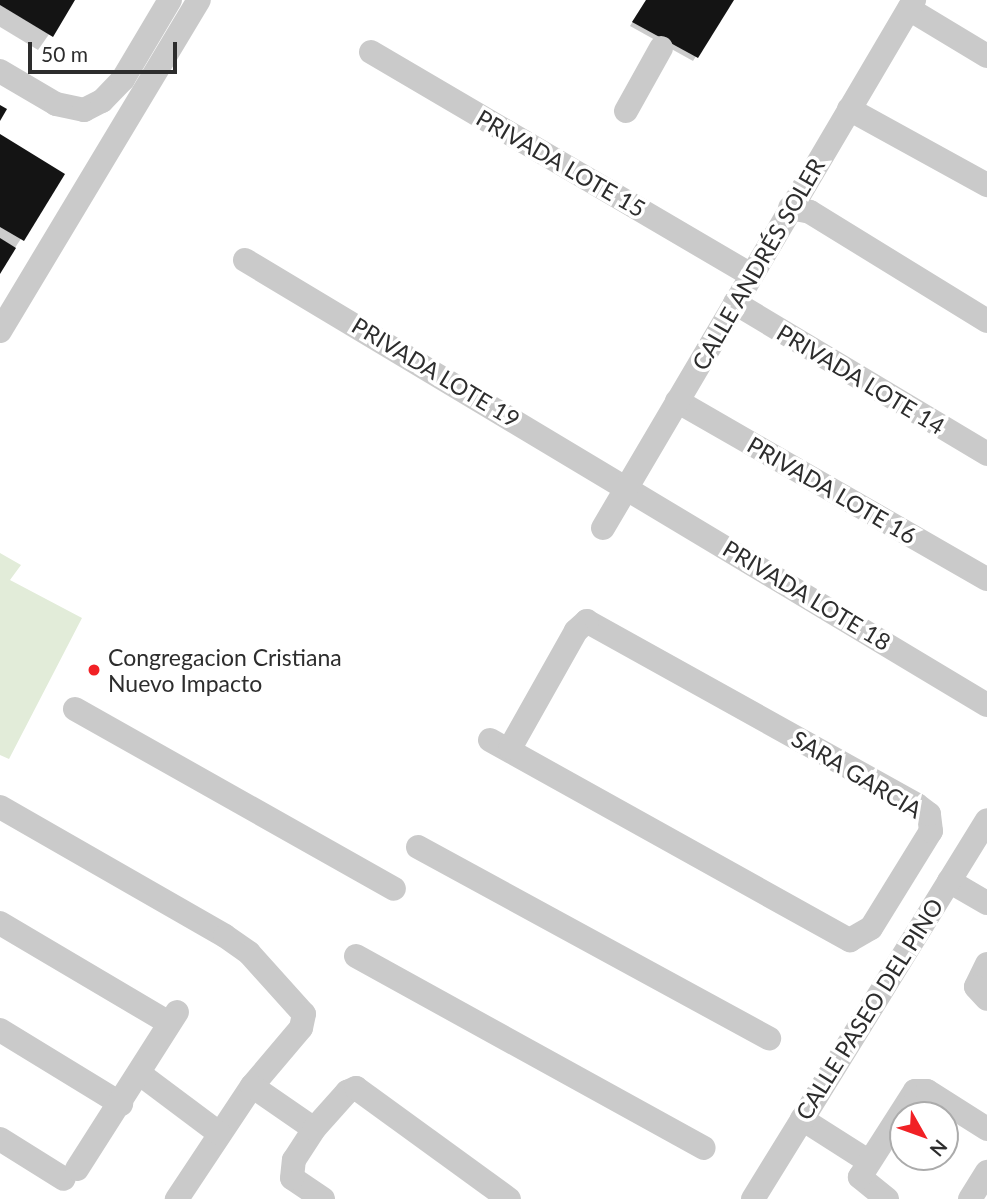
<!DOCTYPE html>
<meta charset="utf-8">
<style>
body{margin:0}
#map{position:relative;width:987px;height:1199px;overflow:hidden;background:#fff;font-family:Lato,sans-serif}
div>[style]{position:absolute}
.green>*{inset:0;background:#e2ecd9}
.shadow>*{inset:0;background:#0003}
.building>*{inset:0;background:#141414}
.minor>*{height:24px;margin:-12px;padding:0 12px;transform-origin:12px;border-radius:12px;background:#cacaca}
.dots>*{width:19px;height:19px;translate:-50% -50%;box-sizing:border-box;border:4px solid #fff;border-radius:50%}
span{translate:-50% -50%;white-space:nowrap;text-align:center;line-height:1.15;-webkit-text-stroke:7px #fff;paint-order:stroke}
.street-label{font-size:23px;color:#2d2d2d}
.poi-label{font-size:23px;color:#2d2d2d}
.left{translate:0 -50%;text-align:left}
.north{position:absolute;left:889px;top:1101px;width:70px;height:70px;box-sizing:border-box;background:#fff;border:2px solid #ababab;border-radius:50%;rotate:130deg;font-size:19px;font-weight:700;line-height:28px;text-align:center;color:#2d2d2d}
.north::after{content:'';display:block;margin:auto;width:24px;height:32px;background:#f12125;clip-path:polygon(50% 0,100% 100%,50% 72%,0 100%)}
.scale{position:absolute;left:28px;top:42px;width:149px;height:32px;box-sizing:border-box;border:4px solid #2d2d2d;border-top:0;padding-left:9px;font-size:21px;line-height:24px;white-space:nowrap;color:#2d2d2d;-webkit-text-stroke:5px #fff;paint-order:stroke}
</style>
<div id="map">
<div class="green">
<div style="clip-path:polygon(0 553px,21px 565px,10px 580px,82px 618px,9px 759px,0 755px)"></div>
</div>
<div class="shadow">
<div style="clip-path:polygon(0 0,73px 0,38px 50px,0 27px)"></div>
<div style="clip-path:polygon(646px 0,732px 0,693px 61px,630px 26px)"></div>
<div style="clip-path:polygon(0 136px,63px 174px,0 271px)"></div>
</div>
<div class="building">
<div style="clip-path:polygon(0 0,75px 0,53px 37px,0 5px)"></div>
<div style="clip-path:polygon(646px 0,734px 0,698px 58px,632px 22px)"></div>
<div style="clip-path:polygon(0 105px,7px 109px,0 121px)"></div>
<div style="clip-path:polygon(0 134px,65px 174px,24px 241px,0 227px)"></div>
<div style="clip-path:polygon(0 238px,16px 248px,0 274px)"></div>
</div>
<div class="minor">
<div style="left:909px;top:9px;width:91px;rotate:31.1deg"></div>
<div style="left:371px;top:52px;width:441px;rotate:30.4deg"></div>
<div style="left:0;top:71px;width:65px;rotate:30.5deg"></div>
<div style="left:56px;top:104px;width:29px;rotate:12deg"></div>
<div style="left:84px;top:110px;width:20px;rotate:-27deg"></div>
<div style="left:102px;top:101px;width:30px;rotate:-46deg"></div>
<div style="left:123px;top:79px;width:92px;rotate:-59.3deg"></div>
<div style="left:849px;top:109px;width:158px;rotate:28.8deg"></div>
<div style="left:626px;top:111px;width:72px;rotate:-60.9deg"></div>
<div style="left:790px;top:208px;width:20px;rotate:11deg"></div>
<div style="left:810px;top:212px;width:208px;rotate:31.6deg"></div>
<div style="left:245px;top:260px;width:865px;rotate:30.95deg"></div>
<div style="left:735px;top:303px;width:294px;rotate:30.9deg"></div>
<div style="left:0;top:331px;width:386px;rotate:-59deg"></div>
<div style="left:677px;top:401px;width:357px;rotate:29.9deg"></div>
<div style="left:603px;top:528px;width:613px;rotate:-59.5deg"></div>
<div style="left:75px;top:709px;width:366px;rotate:29.4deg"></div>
<div style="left:490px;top:740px;width:412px;rotate:29.1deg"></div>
<div style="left:850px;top:940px;width:24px;rotate:-30deg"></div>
<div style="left:871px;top:928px;width:114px;rotate:-58.3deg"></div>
<div style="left:931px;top:831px;width:17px;rotate:-97deg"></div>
<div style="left:929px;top:814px;width:15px;rotate:-143deg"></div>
<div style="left:917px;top:805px;width:378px;rotate:-150.9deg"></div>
<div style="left:587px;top:621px;width:15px;rotate:138deg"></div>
<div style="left:576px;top:631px;width:134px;rotate:119.4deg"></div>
<div style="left:0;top:807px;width:259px;rotate:29.8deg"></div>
<div style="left:225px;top:936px;width:29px;rotate:35deg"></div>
<div style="left:249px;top:953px;width:82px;rotate:48deg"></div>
<div style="left:304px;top:1014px;width:14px;rotate:102deg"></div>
<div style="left:301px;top:1028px;width:76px;rotate:130.2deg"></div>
<div style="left:252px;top:1086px;width:136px;rotate:123.6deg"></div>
<div style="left:418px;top:847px;width:400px;rotate:28.6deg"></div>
<div style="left:949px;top:881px;width:44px;rotate:30.1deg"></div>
<div style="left:0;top:923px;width:196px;rotate:30.6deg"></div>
<div style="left:356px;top:956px;width:397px;rotate:28.9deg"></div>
<div style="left:987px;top:964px;width:25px;rotate:116deg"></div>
<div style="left:976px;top:987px;width:16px;rotate:47deg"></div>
<div style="left:0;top:1030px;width:142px;rotate:31.4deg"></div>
<div style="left:140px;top:1074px;width:99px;rotate:36.8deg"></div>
<div style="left:252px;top:1086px;width:75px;rotate:34.7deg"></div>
<div style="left:802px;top:1119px;width:78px;rotate:32.5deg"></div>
<div style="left:0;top:1139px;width:75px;rotate:32deg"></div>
<div style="left:77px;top:1169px;width:186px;rotate:-57.5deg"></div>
<div style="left:323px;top:1199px;width:37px;rotate:-146deg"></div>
<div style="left:292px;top:1178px;width:18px;rotate:-84deg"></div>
<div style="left:294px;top:1160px;width:37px;rotate:-57deg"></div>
<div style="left:314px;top:1129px;width:50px;rotate:-48.3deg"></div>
<div style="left:347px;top:1092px;width:10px;rotate:-24deg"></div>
<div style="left:356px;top:1088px;width:189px;rotate:36deg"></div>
<div style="left:753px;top:1199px;width:445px;rotate:-58.3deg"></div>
<div style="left:887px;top:1199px;width:35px;rotate:-141deg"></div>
<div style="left:860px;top:1177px;width:102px;rotate:-57.4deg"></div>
<div style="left:915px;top:1091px;width:12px"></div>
<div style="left:927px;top:1091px;width:71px;rotate:32.3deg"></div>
<div style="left:970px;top:1199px;width:32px;rotate:-58deg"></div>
</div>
<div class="dots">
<div style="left:94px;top:670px;background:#f12125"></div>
</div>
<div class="street-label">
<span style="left:561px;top:163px;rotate:30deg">PRIVADA LOTE 15</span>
<span style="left:758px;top:264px;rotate:-60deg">CALLE ANDRÉS SOLER</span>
<span style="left:436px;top:372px;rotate:31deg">PRIVADA LOTE 19</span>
<span style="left:861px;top:379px;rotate:31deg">PRIVADA LOTE 14</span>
<span style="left:832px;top:490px;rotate:30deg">PRIVADA LOTE 16</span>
<span style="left:807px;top:595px;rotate:31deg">PRIVADA LOTE 18</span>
<span style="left:857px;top:774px;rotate:31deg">SARA GARCIA</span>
<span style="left:869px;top:1009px;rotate:-58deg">CALLE PASEO DEL PINO</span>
</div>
<div class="poi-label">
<span class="left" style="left:108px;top:670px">Congregacion Cristiana<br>Nuevo Impacto</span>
</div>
<div class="north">N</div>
<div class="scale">50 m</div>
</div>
